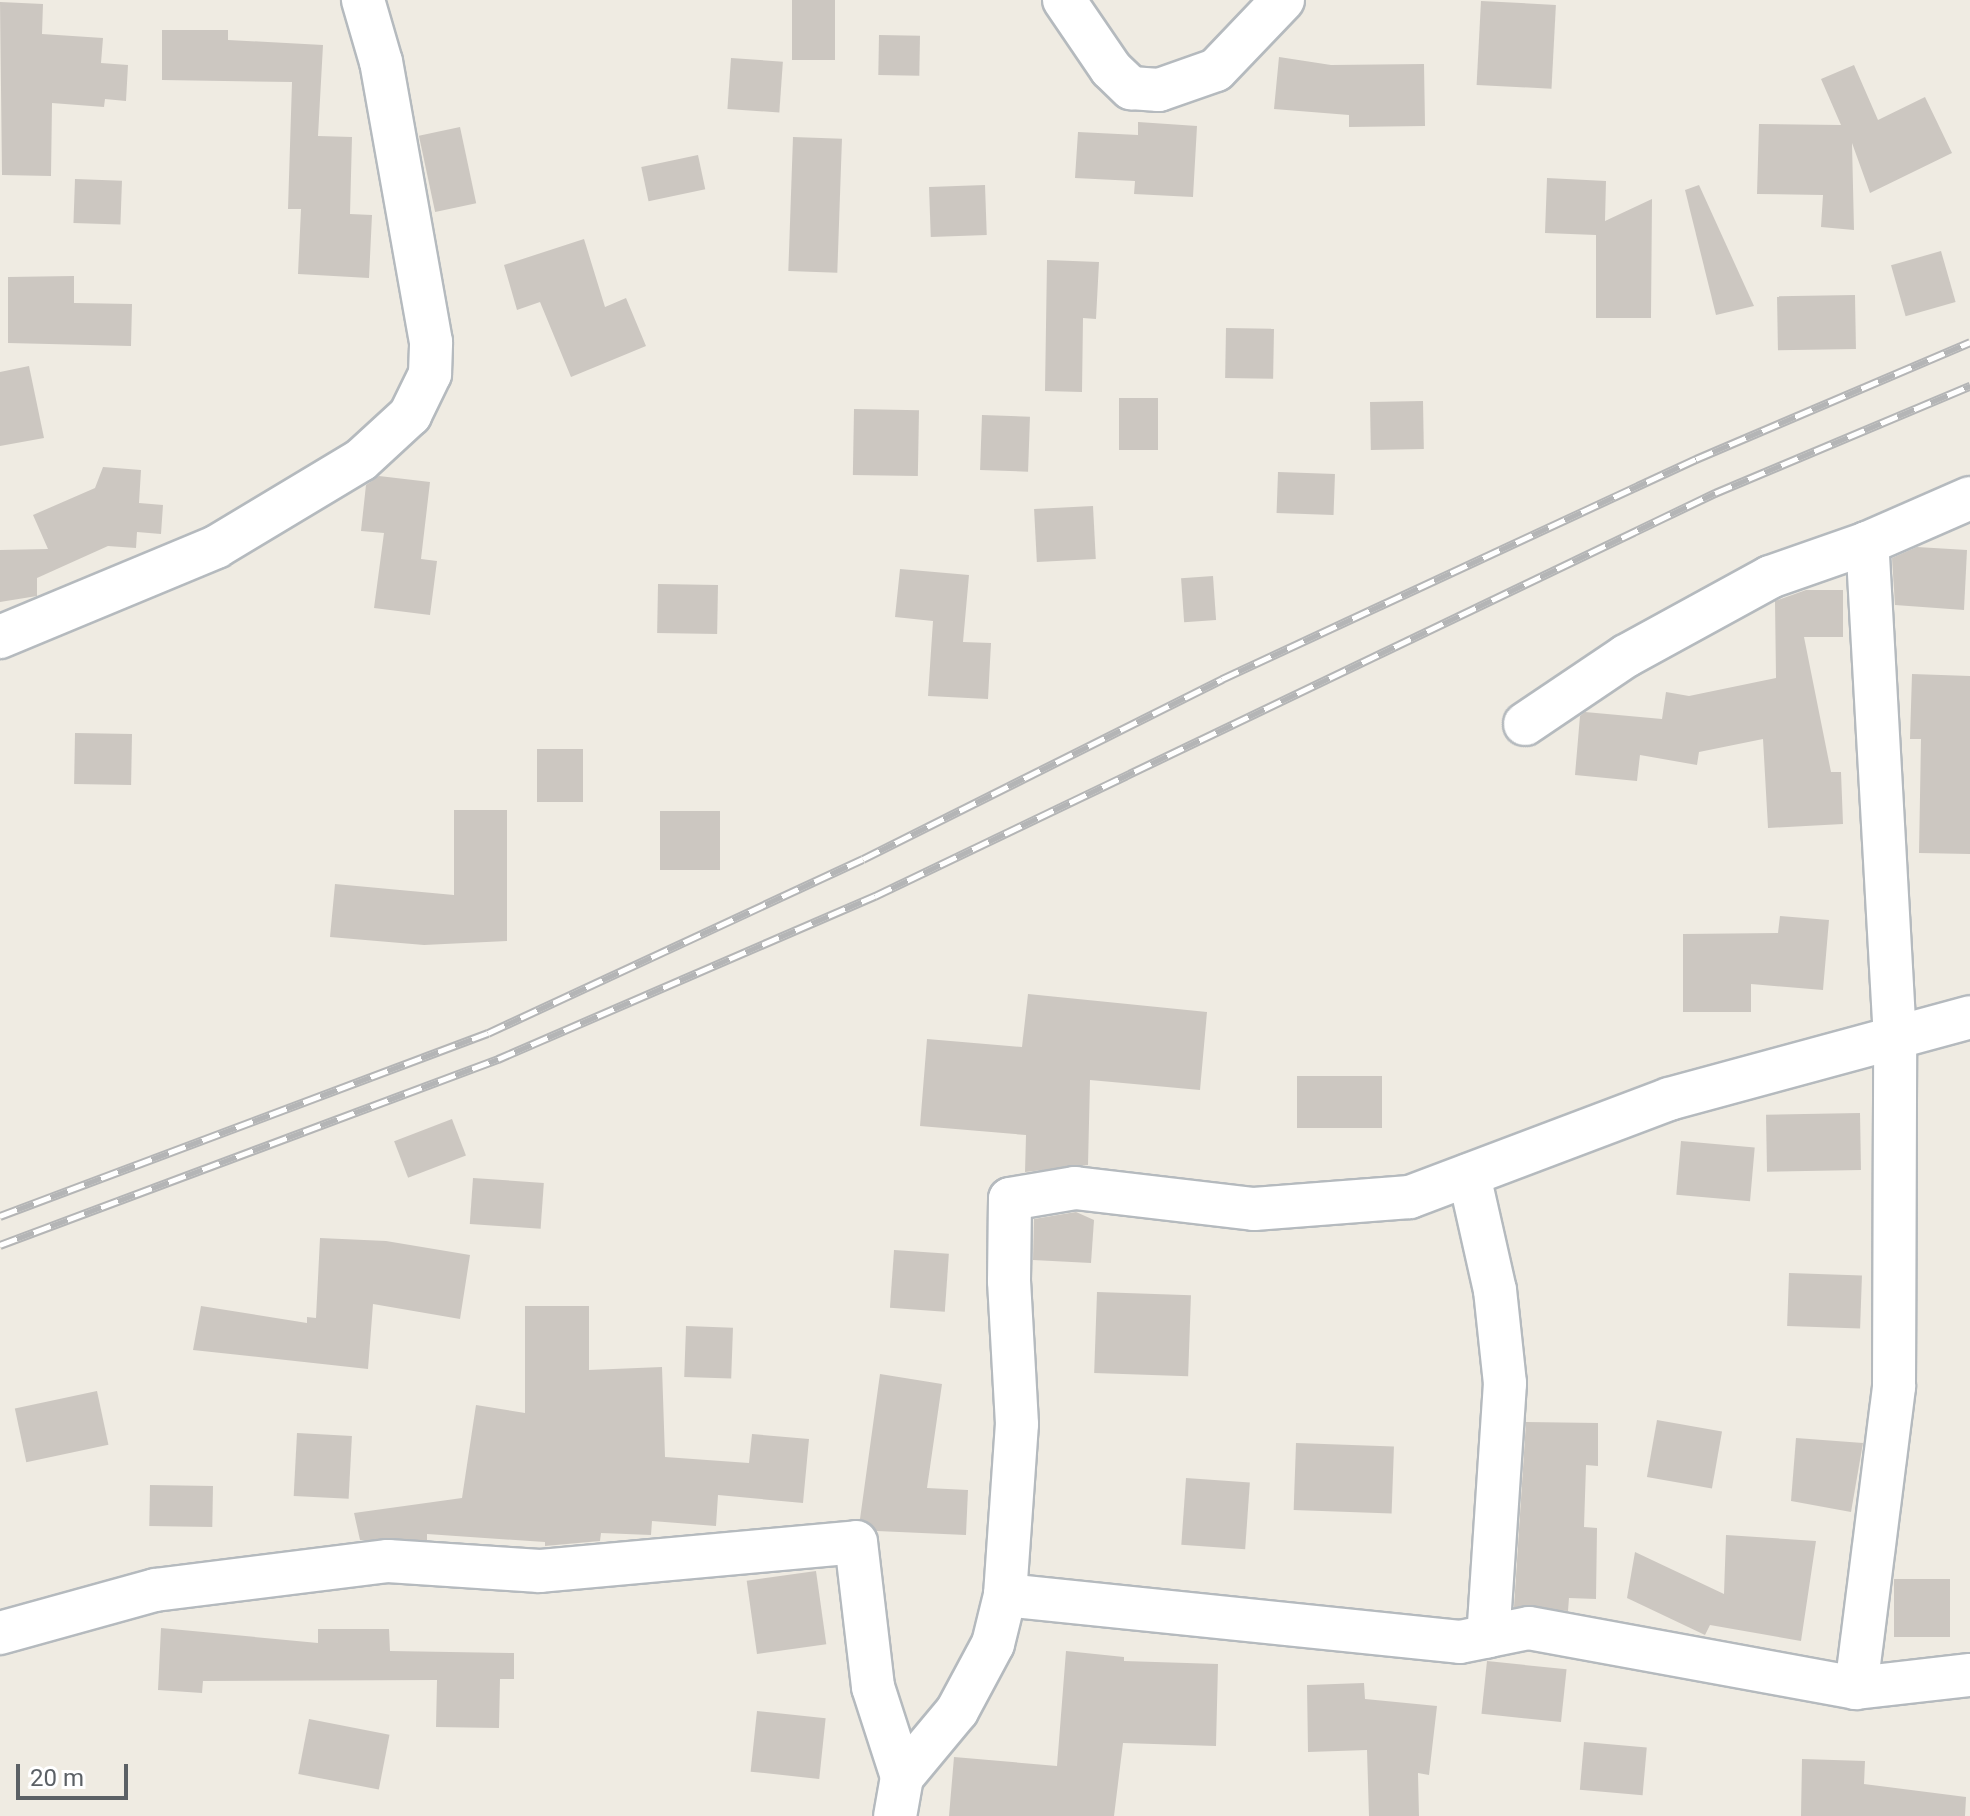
<!DOCTYPE html>
<style>
body{margin:0}
#map{position:relative;width:1970px;height:1816px;overflow:hidden;background:#efebe2;font-family:Roboto,sans-serif}
div>[style]{position:absolute}
.building>*{inset:0;background:#ccc7c1;transform-origin:0 0}
.roads{filter:drop-shadow(2px 0 #b5babe) drop-shadow(-2px 0 #b5babe) drop-shadow(0 2px #b5babe) drop-shadow(0 -2px #b5babe)}
.minor>*{height:42px;margin:-21px;padding:0 21px;transform-origin:21px;border-radius:21px;background:#fff}
.rail>*{height:9px;margin-top:-4.5px;transform-origin:0;background:repeating-linear-gradient(90deg,#fff 0 18px,#b4b5b6 0 36px);box-sizing:border-box;border-block:2px solid #b4b5b6}
span{translate:-50% -50%;white-space:nowrap;text-align:center;line-height:1.15;-webkit-text-stroke:8px #fff;paint-order:stroke}
.scale{position:absolute;left:16px;top:1764px;width:112px;height:36px;box-sizing:border-box;border:4px solid #5b6065;border-top:0;padding-left:10px;font-size:24px;line-height:28px;white-space:nowrap;color:#5b6065;-webkit-text-stroke:6px #fff;paint-order:stroke}
</style>
<div id="map">
<div class="building">
<div style="left:792px;top:0;width:43px;height:60px"></div>
<div style="left:1481px;top:1px;width:75px;height:84px;rotate:3deg"></div>
<div style="clip-path:polygon(0 2px,43px 4px,42px 34px,103px 38px,101px 63px,128px 65px,126px 101px,105px 99px,104px 107px,52px 103px,51px 176px,2px 175px)"></div>
<div style="clip-path:polygon(162px 30px,228px 30px,228px 40px,323px 45px,318px 136px,352px 137px,350px 214px,372px 215px,369px 278px,298px 274px,301px 209px,288px 209px,292px 82px,162px 80px)"></div>
<div style="left:879px;top:35px;width:41px;height:40px;rotate:1deg"></div>
<div style="clip-path:polygon(1279px 57px,1331px 65px,1424px 64px,1425px 126px,1349px 127px,1349px 115px,1274px 109px)"></div>
<div style="left:731px;top:58px;width:52px;height:51px;rotate:4deg"></div>
<div style="clip-path:polygon(1854px 65px,1878px 120px,1925px 97px,1952px 153px,1870px 193px,1852px 143px,1854px 230px,1821px 227px,1823px 195px,1757px 194px,1759px 124px,1841px 125px,1821px 79px)"></div>
<div style="clip-path:polygon(1138px 122px,1197px 126px,1193px 197px,1134px 194px,1135px 181px,1075px 178px,1078px 132px,1138px 135px)"></div>
<div style="left:460px;top:127px;width:78px;height:42px;rotate:78deg"></div>
<div style="left:793px;top:137px;width:49px;height:134px;rotate:2deg"></div>
<div style="left:698px;top:155px;width:35px;height:58px;rotate:78deg"></div>
<div style="clip-path:polygon(1547px 178px,1606px 181px,1605px 221px,1652px 199px,1651px 318px,1596px 318px,1596px 235px,1545px 233px)"></div>
<div style="left:75px;top:179px;width:47px;height:44px;rotate:2deg"></div>
<div style="left:985px;top:185px;width:50px;height:56px;rotate:88deg"></div>
<div style="clip-path:polygon(1699px 185px,1754px 306px,1716px 315px,1685px 190px)"></div>
<div style="clip-path:polygon(584px 239px,605px 307px,626px 298px,646px 346px,571px 377px,540px 302px,517px 310px,504px 265px)"></div>
<div style="left:1941px;top:251px;width:53px;height:52px;rotate:74deg"></div>
<div style="clip-path:polygon(1047px 260px,1099px 262px,1096px 319px,1083px 318px,1082px 392px,1045px 391px)"></div>
<div style="clip-path:polygon(74px 276px,74px 303px,132px 304px,131px 346px,8px 343px,8px 277px)"></div>
<div style="left:1855px;top:295px;width:54px;height:78px;rotate:89deg"></div>
<div style="left:1226px;top:328px;width:48px;height:50px;rotate:1deg"></div>
<div style="clip-path:polygon(29px 366px,44px 438px,0 446px,0 372px)"></div>
<div style="left:1119px;top:398px;width:39px;height:52px"></div>
<div style="left:1423px;top:401px;width:48px;height:53px;rotate:89deg"></div>
<div style="left:854px;top:409px;width:65px;height:66px;rotate:1deg"></div>
<div style="left:982px;top:415px;width:48px;height:55px;rotate:2deg"></div>
<div style="clip-path:polygon(103px 467px,141px 470px,139px 503px,163px 505px,161px 534px,137px 532px,136px 548px,108px 546px,37px 578px,37px 596px,0 602px,0 550px,48px 549px,33px 515px,95px 488px)"></div>
<div style="left:1278px;top:472px;width:57px;height:41px;rotate:2deg"></div>
<div style="clip-path:polygon(379px 476px,430px 482px,421px 559px,437px 561px,430px 615px,374px 608px,384px 533px,361px 531px,366px 485px)"></div>
<div style="left:1093px;top:506px;width:53px;height:59px;rotate:87deg"></div>
<div style="clip-path:polygon(1917px 547px,1967px 550px,1964px 610px,1895px 605px,1892px 558px)"></div>
<div style="clip-path:polygon(900px 569px,969px 575px,963px 642px,991px 643px,988px 699px,928px 696px,933px 621px,895px 617px)"></div>
<div style="left:1213px;top:576px;width:44px;height:32px;rotate:86deg"></div>
<div style="left:658px;top:584px;width:60px;height:49px;rotate:1deg"></div>
<div style="clip-path:polygon(1806px 590px,1843px 590px,1843px 637px,1804px 637px,1831px 772px,1841px 772px,1843px 824px,1768px 828px,1763px 739px,1699px 752px,1697px 765px,1640px 755px,1637px 781px,1575px 775px,1580px 716px,1585px 712px,1662px 719px,1666px 692px,1689px 696px,1776px 678px,1775px 601px)"></div>
<div style="clip-path:polygon(1912px 674px,1970px 676px,1970px 854px,1919px 853px,1921px 739px,1910px 739px)"></div>
<div style="left:75px;top:733px;width:57px;height:51px;rotate:1deg"></div>
<div style="left:537px;top:749px;width:46px;height:53px"></div>
<div style="clip-path:polygon(454px 810px,507px 810px,507px 941px,424px 945px,330px 937px,335px 884px,454px 895px)"></div>
<div style="left:660px;top:811px;width:60px;height:59px"></div>
<div style="clip-path:polygon(1780px 916px,1829px 920px,1823px 990px,1751px 984px,1751px 1012px,1683px 1012px,1683px 934px,1778px 933px)"></div>
<div style="clip-path:polygon(1028px 994px,1207px 1012px,1200px 1090px,1090px 1080px,1088px 1165px,1025px 1172px,1026px 1135px,920px 1126px,927px 1039px,1022px 1047px)"></div>
<div style="left:1297px;top:1076px;width:85px;height:52px"></div>
<div style="left:1860px;top:1113px;width:57px;height:94px;rotate:89deg"></div>
<div style="left:452px;top:1119px;width:39px;height:62px;rotate:69deg"></div>
<div style="left:1681px;top:1141px;width:74px;height:54px;rotate:5deg"></div>
<div style="left:473px;top:1178px;width:71px;height:46px;rotate:4deg"></div>
<div style="clip-path:polygon(1076px 1212px,1094px 1220px,1091px 1263px,1033px 1260px,1034px 1219px)"></div>
<div style="clip-path:polygon(320px 1238px,386px 1241px,470px 1255px,460px 1319px,373px 1304px,368px 1369px,193px 1350px,201px 1306px,307px 1323px,307px 1317px,316px 1318px)"></div>
<div style="left:894px;top:1250px;width:55px;height:58px;rotate:4deg"></div>
<div style="left:1789px;top:1273px;width:73px;height:53px;rotate:2deg"></div>
<div style="left:1097px;top:1292px;width:94px;height:81px;rotate:2deg"></div>
<div style="clip-path:polygon(525px 1306px,589px 1306px,589px 1370px,662px 1367px,665px 1457px,749px 1463px,752px 1434px,809px 1439px,803px 1503px,718px 1495px,716px 1526px,652px 1521px,651px 1535px,601px 1533px,600px 1541px,545px 1546px,545px 1542px,427px 1534px,427px 1540px,360px 1540px,354px 1513px,462px 1498px,476px 1405px,525px 1413px)"></div>
<div style="left:686px;top:1326px;width:47px;height:51px;rotate:2deg"></div>
<div style="clip-path:polygon(880px 1374px,942px 1384px,927px 1488px,968px 1490px,966px 1535px,877px 1531px,860px 1519px)"></div>
<div style="left:97px;top:1391px;width:55px;height:84px;rotate:78deg"></div>
<div style="left:1657px;top:1420px;width:66px;height:58px;rotate:10deg"></div>
<div style="clip-path:polygon(1526px 1422px,1598px 1423px,1598px 1466px,1586px 1465px,1584px 1527px,1597px 1528px,1596px 1599px,1569px 1598px,1568px 1611px,1514px 1607px)"></div>
<div style="left:297px;top:1433px;width:55px;height:63px;rotate:3deg"></div>
<div style="clip-path:polygon(1796px 1438px,1863px 1443px,1851px 1512px,1791px 1501px)"></div>
<div style="left:1296px;top:1443px;width:98px;height:67px;rotate:2deg"></div>
<div style="left:1186px;top:1478px;width:64px;height:67px;rotate:4deg"></div>
<div style="left:150px;top:1485px;width:63px;height:41px;rotate:1deg"></div>
<div style="clip-path:polygon(1726px 1535px,1816px 1541px,1801px 1641px,1710px 1625px,1705px 1635px,1627px 1598px,1635px 1552px,1724px 1594px)"></div>
<div style="left:816px;top:1571px;width:74px;height:70px;rotate:82deg"></div>
<div style="left:1894px;top:1579px;width:56px;height:58px"></div>
<div style="clip-path:polygon(161px 1628px,318px 1643px,318px 1629px,389px 1629px,390px 1651px,514px 1653px,514px 1679px,500px 1679px,499px 1728px,436px 1727px,437px 1680px,203px 1681px,202px 1693px,158px 1690px)"></div>
<div style="clip-path:polygon(1066px 1651px,1124px 1657px,1124px 1661px,1218px 1664px,1216px 1746px,1123px 1743px,1114px 1816px,949px 1816px,954px 1757px,1057px 1766px)"></div>
<div style="left:1487px;top:1661px;width:80px;height:53px;rotate:6deg"></div>
<div style="clip-path:polygon(1364px 1683px,1365px 1699px,1437px 1706px,1429px 1775px,1418px 1773px,1419px 1816px,1369px 1816px,1367px 1750px,1308px 1752px,1307px 1685px)"></div>
<div style="left:757px;top:1711px;width:69px;height:61px;rotate:6deg"></div>
<div style="left:309px;top:1719px;width:82px;height:56px;rotate:11deg"></div>
<div style="left:1584px;top:1742px;width:63px;height:48px;rotate:5deg"></div>
<div style="clip-path:polygon(1802px 1759px,1865px 1761px,1864px 1784px,1966px 1797px,1965px 1816px,1801px 1816px)"></div>
</div>
<div class="roads">
<div class="minor">
<div style="left:1064px;top:0;width:83px;rotate:55.7deg"></div>
<div style="left:1111px;top:69px;width:28px;rotate:44deg"></div>
<div style="left:1131px;top:88px;width:28px;rotate:4deg"></div>
<div style="left:1159px;top:90px;width:60px;rotate:-19.3deg"></div>
<div style="left:1216px;top:70px;width:97px;rotate:-46.3deg"></div>
<div style="left:0;top:637px;width:234px;rotate:-22.6deg"></div>
<div style="left:216px;top:547px;width:169px;rotate:-31deg"></div>
<div style="left:361px;top:460px;width:67px;rotate:-42.6deg"></div>
<div style="left:410px;top:415px;width:46px;rotate:-64deg"></div>
<div style="left:430px;top:374px;width:32px;rotate:-88deg"></div>
<div style="left:431px;top:342px;width:284px;rotate:-100.1deg"></div>
<div style="left:381px;top:62px;width:65px;rotate:-106.2deg"></div>
<div style="left:1525px;top:724px;width:122px;rotate:-34deg"></div>
<div style="left:1626px;top:656px;width:164px;rotate:-28.7deg"></div>
<div style="left:1770px;top:577px;width:103px;rotate:-19.3deg"></div>
<div style="left:1867px;top:543px;width:112px;rotate:-23.6deg"></div>
<div style="left:1469px;top:1175px;width:118px;rotate:77.3deg"></div>
<div style="left:1495px;top:1290px;width:94px;rotate:83.9deg"></div>
<div style="left:1505px;top:1383px;width:254px;rotate:93.8deg"></div>
<div style="left:1005px;top:1595px;width:457px;rotate:5.9deg"></div>
<div style="left:1460px;top:1642px;width:70px;rotate:-11.5deg"></div>
<div style="left:1529px;top:1628px;width:332px;rotate:10.4deg"></div>
<div style="left:1856px;top:1688px;width:115px;rotate:-6.5deg"></div>
<div style="left:0;top:1633px;width:161px;rotate:-15.5deg"></div>
<div style="left:155px;top:1590px;width:235px;rotate:-7.1deg"></div>
<div style="left:388px;top:1561px;width:152px;rotate:3.8deg"></div>
<div style="left:540px;top:1571px;width:317px;rotate:-5.2deg"></div>
<div style="left:856px;top:1542px;width:146px;rotate:83.3deg"></div>
<div style="left:873px;top:1687px;width:95px;rotate:72.1deg"></div>
<div style="left:902px;top:1777px;width:40px;rotate:100deg"></div>
<div style="left:1856px;top:1688px;width:303px;rotate:-82.8deg"></div>
<div style="left:1894px;top:1387px;width:348px;rotate:-89.8deg"></div>
<div style="left:1895px;top:1039px;width:497px;rotate:-93.2deg"></div>
<div style="left:902px;top:1777px;width:86px;rotate:-50.2deg"></div>
<div style="left:957px;top:1711px;width:76px;rotate:-61.8deg"></div>
<div style="left:993px;top:1644px;width:50px;rotate:-76.2deg"></div>
<div style="left:1005px;top:1595px;width:171px;rotate:-86deg"></div>
<div style="left:1017px;top:1424px;width:143px;rotate:-93.2deg"></div>
<div style="left:1009px;top:1281px;width:82px;rotate:-89.3deg"></div>
<div style="left:1010px;top:1199px;width:66px;rotate:-9.6deg"></div>
<div style="left:1075px;top:1188px;width:180px;rotate:6.7deg"></div>
<div style="left:1254px;top:1209px;width:156px;rotate:-4.4deg"></div>
<div style="left:1410px;top:1197px;width:277px;rotate:-20.7deg"></div>
<div style="left:1669px;top:1099px;width:312px;rotate:-15.2deg"></div>
</div>
</div>
<div class="rail">
<div style="left:0;top:1216px;width:521px;rotate:-20.56deg"></div>
<div style="left:488px;top:1033px;width:413px;rotate:-24.9deg"></div>
<div style="left:863px;top:859px;width:402px;rotate:-26.6deg"></div>
<div style="left:1222px;top:679px;width:523px;rotate:-24.9deg"></div>
<div style="left:1696px;top:459px;width:298px;rotate:-23.1deg"></div>
<div style="left:0;top:1245px;width:532px;rotate:-20.48deg"></div>
<div style="left:498px;top:1059px;width:411px;rotate:-23.4deg"></div>
<div style="left:875px;top:896px;width:932px;rotate:-25.63deg"></div>
<div style="left:1715px;top:493px;width:277px;rotate:-22.8deg"></div>
</div>
<div class="scale">20 m</div>
</div>
